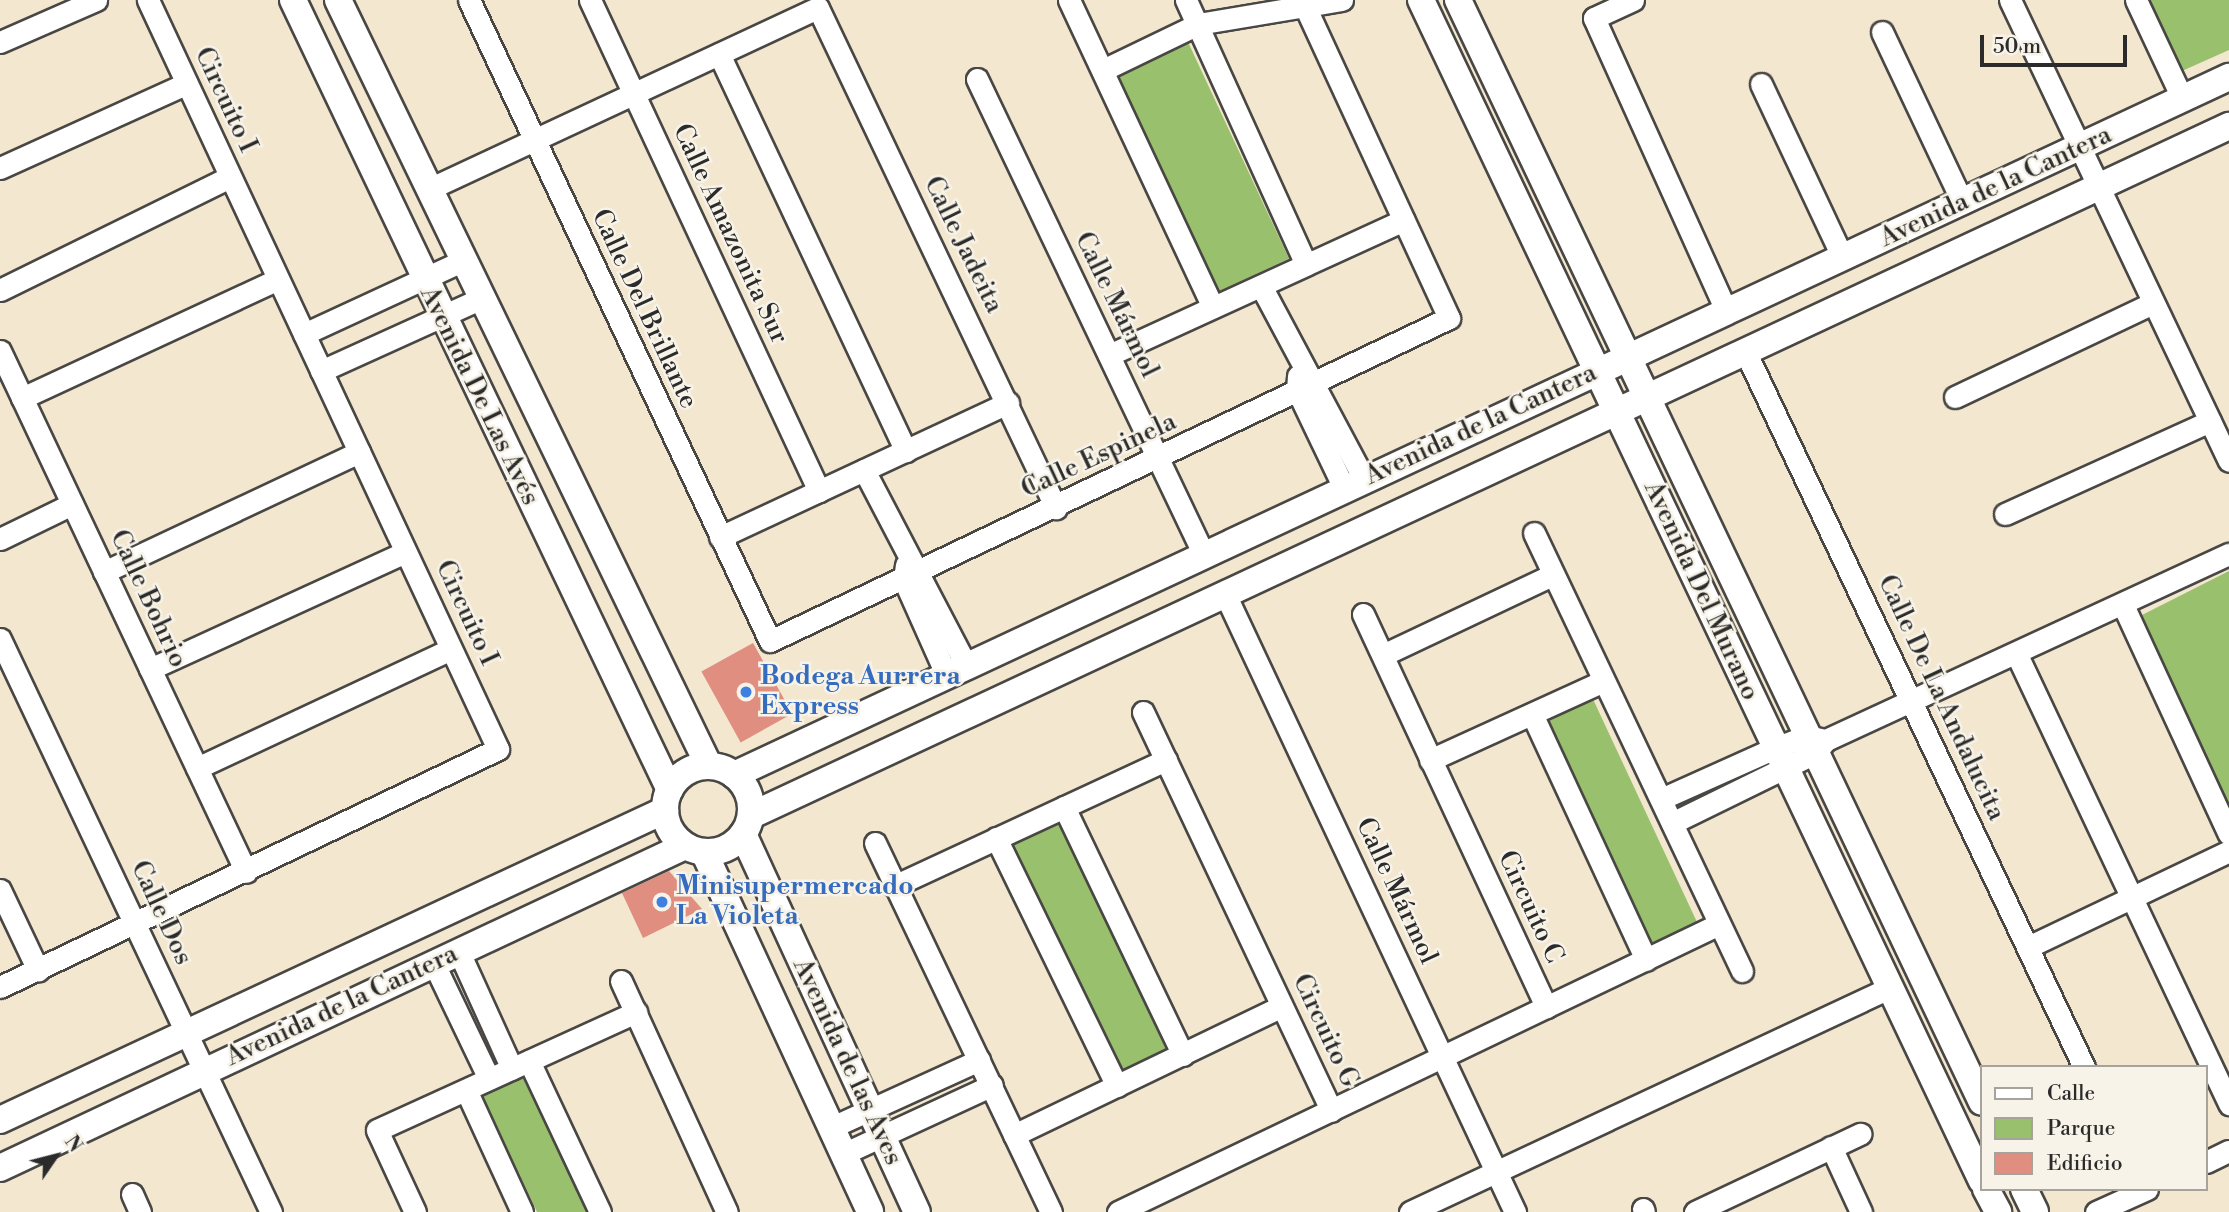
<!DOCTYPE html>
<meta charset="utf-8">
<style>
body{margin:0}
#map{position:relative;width:2229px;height:1212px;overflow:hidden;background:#f3e7d0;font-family:"Libre Bodoni",serif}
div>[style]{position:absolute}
.green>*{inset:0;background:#99c16d;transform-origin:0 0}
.building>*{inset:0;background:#e08e7f;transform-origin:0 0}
.roads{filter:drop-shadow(2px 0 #494744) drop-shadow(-2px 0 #494744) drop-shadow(0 2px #494744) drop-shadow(0 -2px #494744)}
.minor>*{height:21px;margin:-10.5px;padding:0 10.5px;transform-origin:10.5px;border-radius:10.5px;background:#fff}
.tertiary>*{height:26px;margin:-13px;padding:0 13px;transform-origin:13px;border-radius:13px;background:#fff}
.tertiary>.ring{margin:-13px;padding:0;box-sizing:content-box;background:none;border:26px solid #fff;border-radius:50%}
.dots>*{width:19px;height:19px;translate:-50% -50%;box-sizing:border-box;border:4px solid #f7f3e8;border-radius:50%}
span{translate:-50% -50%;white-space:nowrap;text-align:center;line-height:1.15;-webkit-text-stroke:5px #f7f3e8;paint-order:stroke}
.street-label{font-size:26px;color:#2b2b2b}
.shop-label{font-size:26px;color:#366cbe;font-weight:700}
.left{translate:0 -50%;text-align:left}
.legend{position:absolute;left:1980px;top:1065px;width:228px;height:126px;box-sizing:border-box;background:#f7f3e8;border:2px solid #a5a39c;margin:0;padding:9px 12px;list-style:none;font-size:21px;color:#2b2b2b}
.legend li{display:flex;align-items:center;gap:14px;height:35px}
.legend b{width:35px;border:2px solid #a5a39c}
.north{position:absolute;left:21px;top:1121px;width:70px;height:70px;-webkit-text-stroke:5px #f7f3e8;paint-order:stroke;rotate:55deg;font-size:19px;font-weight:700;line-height:28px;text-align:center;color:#2b2b2b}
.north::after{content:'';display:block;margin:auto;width:24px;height:32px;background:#2b2b2b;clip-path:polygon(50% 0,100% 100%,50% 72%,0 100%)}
.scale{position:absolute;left:1980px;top:35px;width:147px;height:32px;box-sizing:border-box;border:4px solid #2b2b2b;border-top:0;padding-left:9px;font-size:21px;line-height:24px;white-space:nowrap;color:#2b2b2b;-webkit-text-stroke:5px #f7f3e8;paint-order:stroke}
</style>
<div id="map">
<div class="green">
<div style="clip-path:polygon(2148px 0,2229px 0,2229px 50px,2182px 71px)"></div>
<div style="left:1188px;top:42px;width:239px;height:78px;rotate:65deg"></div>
<div style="clip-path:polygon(2229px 571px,2229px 807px,2140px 616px)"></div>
<div style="left:1592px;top:697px;width:250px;height:51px;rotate:65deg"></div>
<div style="left:1060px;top:822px;width:251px;height:53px;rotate:65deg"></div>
<div style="clip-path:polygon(518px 1067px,587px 1212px,537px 1212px,478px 1086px)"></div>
</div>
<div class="building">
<div style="left:753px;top:643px;width:81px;height:59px;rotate:61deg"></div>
<div style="clip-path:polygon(669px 871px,702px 909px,643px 938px,622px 893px)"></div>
</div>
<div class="roads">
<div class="minor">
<div style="left:469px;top:0;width:708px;rotate:64.85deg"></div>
<div style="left:770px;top:641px;width:752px;rotate:-25.44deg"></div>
<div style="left:1449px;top:318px;width:340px;rotate:-114.8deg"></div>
<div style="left:590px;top:0;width:542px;rotate:65deg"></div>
<div style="left:1069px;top:0;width:339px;rotate:64.9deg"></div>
<div style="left:1186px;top:0;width:290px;rotate:65.6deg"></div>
<div style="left:1633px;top:0;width:43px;rotate:155.2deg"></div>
<div style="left:1594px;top:18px;width:323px;rotate:65.7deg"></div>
<div style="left:2010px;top:0;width:510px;rotate:64.59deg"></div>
<div style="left:2136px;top:0;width:110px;rotate:64.8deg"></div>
<div style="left:1882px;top:32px;width:189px;rotate:64.7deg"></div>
<div style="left:0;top:42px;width:105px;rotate:-23.6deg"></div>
<div style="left:719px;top:54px;width:439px;rotate:64.8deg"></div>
<div style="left:1103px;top:70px;width:106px;rotate:-25.8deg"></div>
<div style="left:1198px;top:24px;width:146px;rotate:-9.5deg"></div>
<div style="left:977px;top:79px;width:527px;rotate:64.5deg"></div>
<div style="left:1761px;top:84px;width:192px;rotate:64.8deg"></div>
<div style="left:0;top:168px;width:205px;rotate:-24.4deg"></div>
<div style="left:429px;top:189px;width:429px;rotate:-25deg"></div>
<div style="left:818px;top:8px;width:554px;rotate:64.55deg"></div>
<div style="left:1261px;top:286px;width:219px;rotate:61.9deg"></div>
<div style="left:0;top:290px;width:256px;rotate:-26.2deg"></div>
<div style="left:304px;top:334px;width:174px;rotate:-24.8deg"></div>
<div style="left:0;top:351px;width:576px;rotate:64.72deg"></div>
<div style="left:1746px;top:353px;width:790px;rotate:64.67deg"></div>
<div style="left:1109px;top:355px;width:324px;rotate:-24.6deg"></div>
<div style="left:321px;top:371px;width:175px;rotate:-24.4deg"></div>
<div style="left:1298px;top:376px;width:14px;rotate:94deg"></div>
<div style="left:1297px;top:390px;width:109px;rotate:64.4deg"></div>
<div style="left:1955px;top:397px;width:219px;rotate:-25.4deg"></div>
<div style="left:22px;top:398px;width:282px;rotate:-24.9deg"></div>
<div style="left:864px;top:470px;width:222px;rotate:62.4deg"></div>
<div style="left:2005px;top:514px;width:225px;rotate:-24.4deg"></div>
<div style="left:1534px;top:533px;width:485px;rotate:64.6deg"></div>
<div style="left:720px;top:537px;width:318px;rotate:-25deg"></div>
<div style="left:0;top:539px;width:80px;rotate:-25.9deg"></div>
<div style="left:906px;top:565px;width:15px;rotate:98deg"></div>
<div style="left:904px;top:580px;width:105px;rotate:65.9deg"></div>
<div style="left:104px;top:572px;width:282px;rotate:-25.2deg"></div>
<div style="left:1225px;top:594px;width:683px;rotate:64.86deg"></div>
<div style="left:2123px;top:605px;width:252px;rotate:65.2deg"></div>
<div style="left:1363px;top:614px;width:434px;rotate:65deg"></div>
<div style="left:0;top:639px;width:634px;rotate:64.69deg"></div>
<div style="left:1383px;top:655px;width:187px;rotate:-25.3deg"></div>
<div style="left:2017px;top:655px;width:497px;rotate:64.7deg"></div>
<div style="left:150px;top:669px;width:281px;rotate:-24.6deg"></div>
<div style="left:1143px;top:712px;width:441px;rotate:64.7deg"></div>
<div style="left:1532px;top:714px;width:271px;rotate:65.1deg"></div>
<div style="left:1430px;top:760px;width:190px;rotate:-24.5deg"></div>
<div style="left:197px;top:768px;width:280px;rotate:-25.1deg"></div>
<div style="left:1661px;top:799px;width:125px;rotate:-24.1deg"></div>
<div style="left:1775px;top:748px;width:34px;rotate:-21deg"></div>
<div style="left:1807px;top:736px;width:14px;rotate:12deg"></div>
<div style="left:1064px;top:807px;width:275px;rotate:64.4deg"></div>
<div style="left:1672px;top:823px;width:159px;rotate:-26.1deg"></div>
<div style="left:1815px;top:753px;width:17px;rotate:-50deg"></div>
<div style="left:1826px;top:740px;width:444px;rotate:-24.8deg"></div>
<div style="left:996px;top:838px;width:276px;rotate:64deg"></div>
<div style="left:875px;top:843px;width:409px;rotate:64.5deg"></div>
<div style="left:894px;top:886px;width:300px;rotate:-24.9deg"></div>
<div style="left:0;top:890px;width:89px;rotate:64.6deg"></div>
<div style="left:2028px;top:947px;width:223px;rotate:-25.5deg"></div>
<div style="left:459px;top:952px;width:128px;rotate:65.6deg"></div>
<div style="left:434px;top:964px;width:127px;rotate:64.4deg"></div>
<div style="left:621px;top:981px;width:254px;rotate:65.4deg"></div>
<div style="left:0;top:987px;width:552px;rotate:-25.54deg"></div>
<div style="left:498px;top:749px;width:827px;rotate:-115.05deg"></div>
<div style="left:529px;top:1061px;width:167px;rotate:64.8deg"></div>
<div style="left:466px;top:1090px;width:134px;rotate:65.3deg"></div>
<div style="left:830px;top:1128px;width:164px;rotate:-24.5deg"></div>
<div style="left:1014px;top:1135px;width:297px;rotate:-25.7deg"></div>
<div style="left:1831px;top:1147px;width:72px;rotate:65.2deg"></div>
<div style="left:843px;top:1154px;width:164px;rotate:-24.8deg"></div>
<div style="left:2206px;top:1162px;width:25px;rotate:-26deg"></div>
<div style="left:132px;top:1194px;width:20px;rotate:66deg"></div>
<div style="left:1643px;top:1209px;width:3px;rotate:72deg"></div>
<div style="left:415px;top:1212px;width:90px;rotate:-114.9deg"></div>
<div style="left:377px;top:1130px;width:285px;rotate:-24.5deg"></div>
<div style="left:1118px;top:1212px;width:666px;rotate:-25.6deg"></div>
<div style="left:1410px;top:1212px;width:527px;rotate:-25.06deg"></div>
<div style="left:1695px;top:1212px;width:183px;rotate:-25.3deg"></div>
<div style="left:2096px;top:1212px;width:56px;rotate:-24.3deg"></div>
</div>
<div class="tertiary">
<div style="left:293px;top:0;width:875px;rotate:64.49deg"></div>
<div style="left:338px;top:0;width:851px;rotate:64.16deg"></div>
<div style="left:1421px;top:0;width:1307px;rotate:64.59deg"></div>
<div style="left:1458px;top:0;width:1220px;rotate:64.57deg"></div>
<div class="ring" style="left:665px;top:766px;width:60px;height:60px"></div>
<div style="left:734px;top:775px;width:1650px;rotate:-25.03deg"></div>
<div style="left:752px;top:815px;width:1630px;rotate:-25.01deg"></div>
<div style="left:743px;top:834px;width:416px;rotate:65.3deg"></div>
<div style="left:704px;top:852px;width:396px;rotate:65.2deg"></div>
<div style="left:0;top:1120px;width:734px;rotate:-24.99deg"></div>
<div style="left:0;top:1168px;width:757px;rotate:-25.18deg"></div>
<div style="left:1986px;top:1189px;width:26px;rotate:62deg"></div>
<div style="left:2024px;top:1189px;width:25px;rotate:64deg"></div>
</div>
</div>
<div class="dots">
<div style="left:746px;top:692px;background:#3f7fe0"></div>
<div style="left:662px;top:902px;background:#3f7fe0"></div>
</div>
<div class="street-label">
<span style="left:225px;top:100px;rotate:65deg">Circuito I</span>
<span style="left:1996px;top:187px;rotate:-25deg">Avenida de la Cantera</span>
<span style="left:730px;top:234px;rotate:65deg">Calle Amazonita Sur</span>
<span style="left:963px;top:245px;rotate:64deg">Calle Jadeita</span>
<span style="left:1116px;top:305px;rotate:64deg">Calle Mármol</span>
<span style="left:644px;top:309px;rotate:65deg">Calle Del Brillante</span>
<span style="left:479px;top:396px;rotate:64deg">Avenida De Las Avés</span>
<span style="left:1481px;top:425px;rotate:-25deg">Avenida de la Cantera</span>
<span style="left:1099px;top:456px;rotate:-25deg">Calle Espinela</span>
<span style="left:1701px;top:591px;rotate:65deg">Avenida Del Murano</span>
<span style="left:148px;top:599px;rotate:65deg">Calle Bohrio</span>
<span style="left:466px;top:613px;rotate:65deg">Circuito I</span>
<span style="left:1941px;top:698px;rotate:65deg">Calle De La Andalucita</span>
<span style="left:1396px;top:891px;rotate:65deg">Calle Mármol</span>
<span style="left:1530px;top:907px;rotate:65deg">Circuito C</span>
<span style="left:161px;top:913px;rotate:65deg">Calle Dos</span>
<span style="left:342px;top:1006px;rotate:-25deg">Avenida de la Cantera</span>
<span style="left:1325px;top:1031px;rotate:65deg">Circuito G</span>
<span style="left:847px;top:1062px;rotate:65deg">Avenida de las Aves</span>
</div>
<div class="shop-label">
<span class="left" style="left:760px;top:692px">Bodega Aurrera<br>Express</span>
<span class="left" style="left:676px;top:902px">Minisupermercado<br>La Violeta</span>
</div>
<ul class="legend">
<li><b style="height:9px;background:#fff"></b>Calle</li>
<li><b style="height:19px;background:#99c16d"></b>Parque</li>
<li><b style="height:19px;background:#e08e7f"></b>Edificio</li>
</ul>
<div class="north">N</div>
<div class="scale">50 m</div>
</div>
